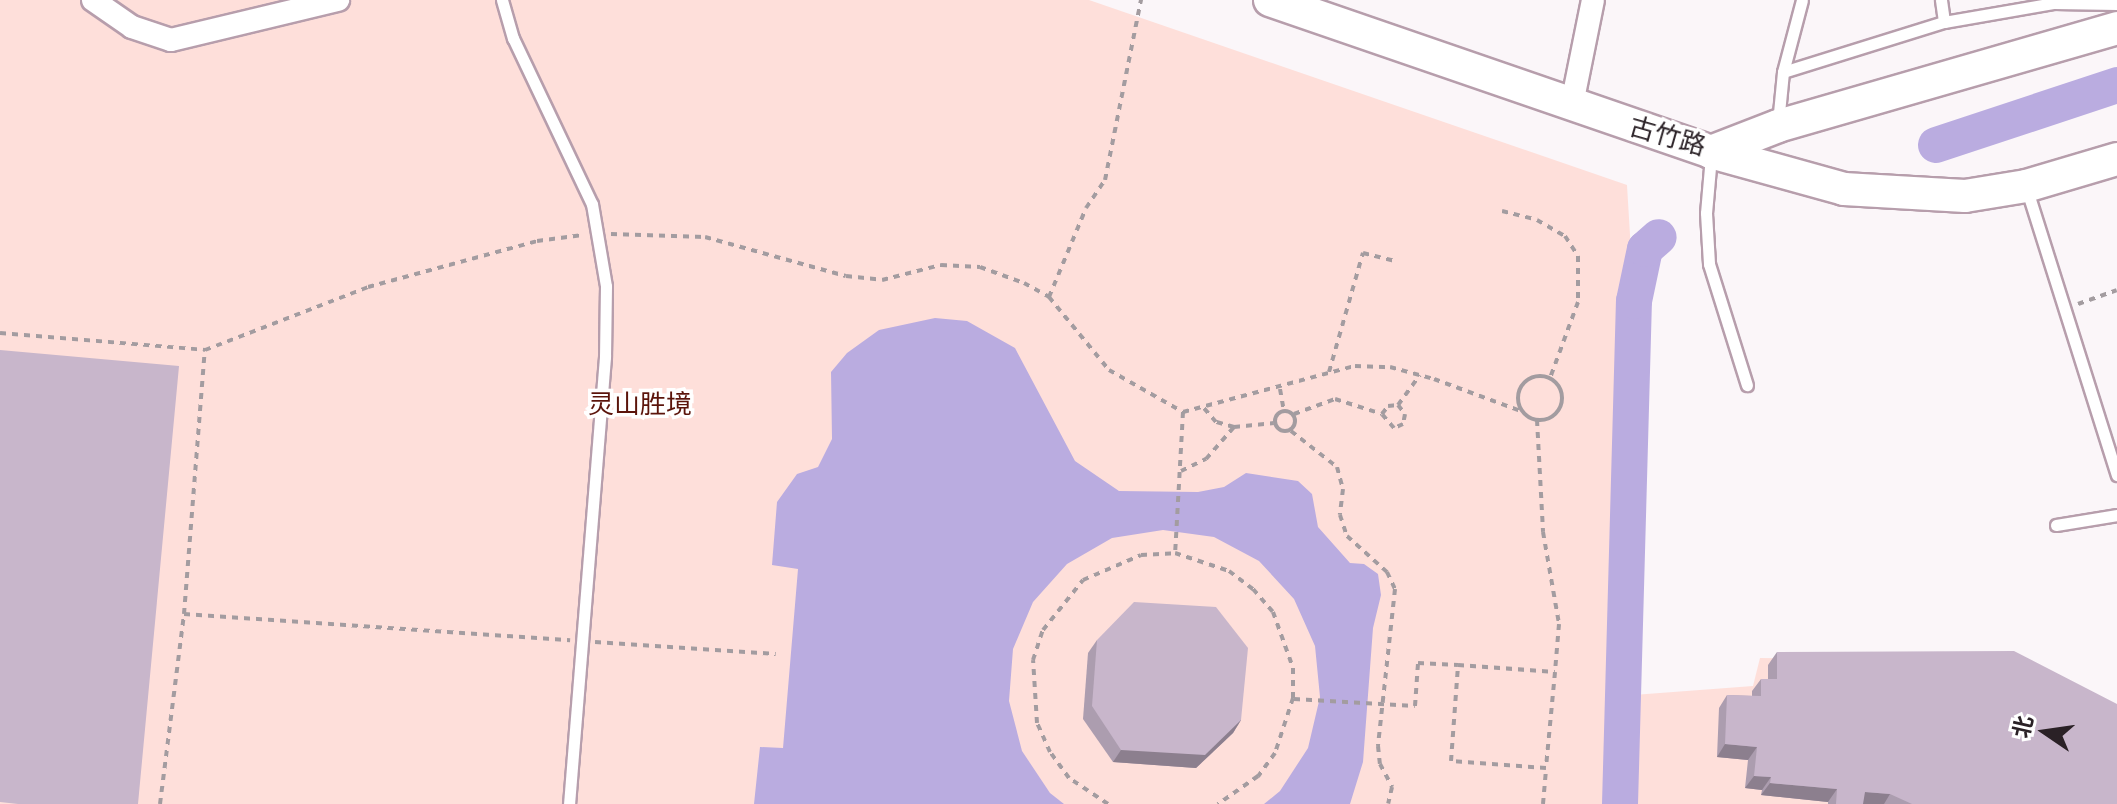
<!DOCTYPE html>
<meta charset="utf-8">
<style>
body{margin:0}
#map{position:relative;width:2117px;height:804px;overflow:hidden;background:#fbf6f9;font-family:Barlow,"Noto Sans SC",sans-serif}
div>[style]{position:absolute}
.green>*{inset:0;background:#fedfda}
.water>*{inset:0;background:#baace0}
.river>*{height:36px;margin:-18px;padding:0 18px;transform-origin:18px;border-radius:18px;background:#baace0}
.path>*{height:4px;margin-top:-2px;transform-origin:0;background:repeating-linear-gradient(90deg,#a39ca0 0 6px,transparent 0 12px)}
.path>.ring{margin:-2px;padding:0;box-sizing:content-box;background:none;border:4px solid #a39ca0;border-radius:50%}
.roads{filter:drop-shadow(2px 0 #b79eac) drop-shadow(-2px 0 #b79eac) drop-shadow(0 2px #b79eac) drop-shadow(0 -2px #b79eac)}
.lane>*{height:11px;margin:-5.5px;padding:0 5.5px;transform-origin:5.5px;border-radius:5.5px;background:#fff}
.street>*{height:22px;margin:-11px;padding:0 11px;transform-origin:11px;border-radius:11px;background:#fff}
.secondary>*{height:32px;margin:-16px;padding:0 16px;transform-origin:16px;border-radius:16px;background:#fff}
.wall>*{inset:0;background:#ac9daf}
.shaded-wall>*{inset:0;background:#8c7f8e}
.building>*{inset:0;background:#c8b6cb}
span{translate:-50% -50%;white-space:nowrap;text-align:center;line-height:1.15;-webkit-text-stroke:7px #fff;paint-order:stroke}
.street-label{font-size:26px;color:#2a2126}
.park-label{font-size:26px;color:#5b140b}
.north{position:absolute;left:2005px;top:692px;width:80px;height:80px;-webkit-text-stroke:6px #fff;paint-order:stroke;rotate:283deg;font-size:22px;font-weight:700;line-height:32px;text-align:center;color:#2a2126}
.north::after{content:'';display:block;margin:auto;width:28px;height:36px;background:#2a2126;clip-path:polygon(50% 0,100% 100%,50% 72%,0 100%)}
</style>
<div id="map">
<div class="green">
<div style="clip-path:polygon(0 0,1089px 0,1627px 185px,1632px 268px,1620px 696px,1753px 686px,1760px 658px,2004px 660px,2117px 716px,2117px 804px,0 804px)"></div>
</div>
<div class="water">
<div style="clip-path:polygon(935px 318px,967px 321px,1015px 348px,1075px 461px,1119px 491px,1198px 492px,1224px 487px,1246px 473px,1298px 481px,1312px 494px,1318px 527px,1350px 563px,1364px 564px,1378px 574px,1381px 595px,1373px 628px,1363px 762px,1350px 804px,1264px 804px,1280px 791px,1308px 748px,1320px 697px,1315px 646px,1294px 599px,1259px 561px,1214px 537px,1163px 530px,1112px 538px,1067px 564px,1033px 602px,1013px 649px,1009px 701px,1022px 751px,1050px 793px,1064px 804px,754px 804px,760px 747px,783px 748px,798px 569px,772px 565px,777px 502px,797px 474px,818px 467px,832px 439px,831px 372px,847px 353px,879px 330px)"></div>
</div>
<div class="river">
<div style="left:1936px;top:145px;width:191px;rotate:-18.3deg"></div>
<div style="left:1620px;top:804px;width:503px;rotate:-88.41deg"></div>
<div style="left:1634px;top:301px;width:53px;rotate:-78.1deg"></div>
<div style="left:1645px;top:249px;width:18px;rotate:-41deg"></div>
</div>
<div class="path">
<div style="left:1502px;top:211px;width:36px;rotate:14deg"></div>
<div style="left:1537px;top:220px;width:32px;rotate:30deg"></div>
<div style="left:1565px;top:236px;width:24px;rotate:57deg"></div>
<div style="left:1578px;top:256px;width:46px;rotate:90deg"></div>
<div style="left:1578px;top:302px;width:81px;rotate:110.2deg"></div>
<div style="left:611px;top:234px;width:94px;rotate:1.8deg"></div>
<div style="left:705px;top:237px;width:146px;rotate:15.5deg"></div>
<div style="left:846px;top:276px;width:36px;rotate:6deg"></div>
<div style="left:882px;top:280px;width:61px;rotate:-14.3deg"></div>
<div style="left:941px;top:265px;width:39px;rotate:3deg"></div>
<div style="left:980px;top:267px;width:47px;rotate:20deg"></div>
<div style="left:1024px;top:283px;width:29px;rotate:29deg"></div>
<div style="left:1049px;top:297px;width:94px;rotate:50.6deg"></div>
<div style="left:1109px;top:370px;width:85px;rotate:29.6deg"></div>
<div style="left:1183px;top:412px;width:141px;rotate:93.2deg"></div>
<div style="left:1049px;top:297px;width:96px;rotate:-67.4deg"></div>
<div style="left:1086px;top:208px;width:34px;rotate:-56deg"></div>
<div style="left:1105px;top:180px;width:184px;rotate:-78.7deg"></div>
<div style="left:2078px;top:304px;width:41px;rotate:-19.7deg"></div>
<div style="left:0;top:333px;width:206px;rotate:4.7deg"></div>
<div style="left:205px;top:350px;width:175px;rotate:-21.1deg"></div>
<div style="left:368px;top:287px;width:175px;rotate:-15.2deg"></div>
<div style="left:537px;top:241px;width:46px;rotate:-7.4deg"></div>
<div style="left:1329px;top:372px;width:124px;rotate:-74.1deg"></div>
<div style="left:1363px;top:253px;width:32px;rotate:14deg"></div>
<div class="ring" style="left:1518px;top:376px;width:40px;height:40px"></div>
<div style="left:1280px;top:389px;width:22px;rotate:80deg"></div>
<div style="left:1398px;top:405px;width:11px;rotate:52deg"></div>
<div style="left:1405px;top:414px;width:10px;rotate:101deg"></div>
<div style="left:1403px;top:424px;width:10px;rotate:156deg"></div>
<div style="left:1394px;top:428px;width:18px;rotate:-131deg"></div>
<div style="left:1382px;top:414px;width:10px;rotate:-53deg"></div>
<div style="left:1388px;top:406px;width:10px;rotate:-6deg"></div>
<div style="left:1398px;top:405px;width:37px;rotate:-54deg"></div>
<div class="ring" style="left:1275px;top:411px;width:16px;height:16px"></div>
<div style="left:1183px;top:412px;width:178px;rotate:-15deg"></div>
<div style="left:1355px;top:366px;width:35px;rotate:2deg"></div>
<div style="left:1390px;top:367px;width:46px;rotate:15.3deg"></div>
<div style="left:1434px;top:379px;width:95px;rotate:20.3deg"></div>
<div style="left:1294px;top:414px;width:44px;rotate:-20.1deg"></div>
<div style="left:1335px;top:399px;width:49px;rotate:17.7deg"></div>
<div style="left:1537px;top:420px;width:112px;rotate:86.9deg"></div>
<div style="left:1543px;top:532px;width:93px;rotate:80.1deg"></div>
<div style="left:1559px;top:624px;width:48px;rotate:94.8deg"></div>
<div style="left:1234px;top:427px;width:40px;rotate:-5.7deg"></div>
<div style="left:1291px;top:431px;width:58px;rotate:38deg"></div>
<div style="left:1337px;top:467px;width:23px;rotate:75deg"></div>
<div style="left:1343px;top:489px;width:26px;rotate:97deg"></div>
<div style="left:1340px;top:515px;width:22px;rotate:72deg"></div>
<div style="left:1347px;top:536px;width:54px;rotate:42deg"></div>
<div style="left:1387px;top:572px;width:19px;rotate:65deg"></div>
<div style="left:1395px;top:589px;width:158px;rotate:96.2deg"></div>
<div style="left:1378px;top:746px;width:18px;rotate:84deg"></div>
<div style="left:1380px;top:764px;width:26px;rotate:62deg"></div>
<div style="left:1392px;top:787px;width:17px;rotate:103deg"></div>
<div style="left:1181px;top:471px;width:28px;rotate:-26deg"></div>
<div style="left:1206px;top:459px;width:43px;rotate:-48.8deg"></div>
<div style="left:1234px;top:427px;width:19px;rotate:-164deg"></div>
<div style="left:1216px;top:422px;width:21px;rotate:-131deg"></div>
<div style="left:184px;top:614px;width:387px;rotate:3.9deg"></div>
<div style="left:595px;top:642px;width:181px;rotate:3.8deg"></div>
<div style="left:1294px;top:699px;width:121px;rotate:3.3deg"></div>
<div style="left:1415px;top:706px;width:43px;rotate:-86deg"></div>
<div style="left:1418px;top:663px;width:40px;rotate:2.9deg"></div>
<div style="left:1458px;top:665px;width:97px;rotate:4.1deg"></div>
<div style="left:1555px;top:672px;width:96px;rotate:95.4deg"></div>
<div style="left:1546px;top:768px;width:95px;rotate:-175.8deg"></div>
<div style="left:1451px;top:761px;width:96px;rotate:-85.8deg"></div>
<div style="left:160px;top:804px;width:192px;rotate:-82.8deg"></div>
<div style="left:184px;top:614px;width:265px;rotate:-85.5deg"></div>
<div style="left:1108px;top:804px;width:47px;rotate:-146.3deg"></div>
<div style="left:1069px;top:778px;width:32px;rotate:-126deg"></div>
<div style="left:1050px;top:752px;width:32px;rotate:-114deg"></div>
<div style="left:1037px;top:723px;width:63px;rotate:-93.6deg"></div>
<div style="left:1033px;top:660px;width:32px;rotate:-72deg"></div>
<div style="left:1043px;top:630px;width:64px;rotate:-51.3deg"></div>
<div style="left:1083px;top:580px;width:63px;rotate:-23.3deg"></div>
<div style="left:1141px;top:555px;width:34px;rotate:-3deg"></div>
<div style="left:1175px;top:553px;width:57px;rotate:18.4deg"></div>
<div style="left:1229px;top:571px;width:30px;rotate:37deg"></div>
<div style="left:1253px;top:589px;width:30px;rotate:49deg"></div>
<div style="left:1273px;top:612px;width:59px;rotate:70.3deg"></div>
<div style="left:1293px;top:668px;width:30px;rotate:90deg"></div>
<div style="left:1293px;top:698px;width:58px;rotate:108.1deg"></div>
<div style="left:1275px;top:753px;width:29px;rotate:126deg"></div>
<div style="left:1258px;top:776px;width:49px;rotate:145deg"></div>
<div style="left:1543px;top:804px;width:36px;rotate:-85deg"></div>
</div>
<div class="roads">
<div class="lane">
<div style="left:502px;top:0;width:40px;rotate:74deg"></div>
<div style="left:513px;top:38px;width:184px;rotate:64.6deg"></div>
<div style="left:592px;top:204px;width:83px;rotate:80.3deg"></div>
<div style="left:606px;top:286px;width:71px;rotate:90.8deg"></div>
<div style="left:605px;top:357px;width:448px;rotate:94.6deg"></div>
<div style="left:1941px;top:0;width:22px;rotate:82deg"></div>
<div style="left:1783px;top:72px;width:74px;rotate:-75.2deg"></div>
<div style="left:1778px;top:123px;width:51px;rotate:-84.4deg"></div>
<div style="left:1783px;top:72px;width:169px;rotate:-17.3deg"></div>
<div style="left:1944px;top:22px;width:112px;rotate:-9.8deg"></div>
<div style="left:2054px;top:3px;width:63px;rotate:0.9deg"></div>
<div style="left:1711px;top:156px;width:57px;rotate:95deg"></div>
<div style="left:1706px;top:213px;width:51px;rotate:86.6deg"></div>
<div style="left:1709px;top:264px;width:127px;rotate:72.6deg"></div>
<div style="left:2027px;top:190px;width:299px;rotate:72.5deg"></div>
<div style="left:2056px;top:525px;width:62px;rotate:-9.3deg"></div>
</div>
<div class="street">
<div style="left:93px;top:0;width:47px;rotate:34.7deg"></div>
<div style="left:132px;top:27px;width:41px;rotate:18.4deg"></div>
<div style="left:171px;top:40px;width:172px;rotate:-13.5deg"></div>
<div style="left:1572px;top:104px;width:106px;rotate:-78.6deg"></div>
</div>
<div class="secondary">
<div style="left:1270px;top:0;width:466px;rotate:19deg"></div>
<div style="left:1711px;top:152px;width:138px;rotate:15.5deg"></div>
<div style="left:1844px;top:189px;width:121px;rotate:3.3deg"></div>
<div style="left:1965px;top:196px;width:62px;rotate:-9.3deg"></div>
<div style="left:2026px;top:186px;width:95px;rotate:-16.5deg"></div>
<div style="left:1711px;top:152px;width:72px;rotate:-21.2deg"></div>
<div style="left:1778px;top:126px;width:353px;rotate:-16.1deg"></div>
</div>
</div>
<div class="wall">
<div style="clip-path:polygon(1097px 640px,1241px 720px,1233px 733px,1196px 768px,1113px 762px,1083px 719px,1088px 653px)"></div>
<div style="clip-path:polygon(1777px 652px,2117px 804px,1828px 804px,1828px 802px,1761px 795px,1762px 790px,1745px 788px,1748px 760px,1717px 757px,1719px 708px,1727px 695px,1752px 696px,1752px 691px,1761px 679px,1768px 679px,1768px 665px)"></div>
</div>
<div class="shaded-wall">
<div style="clip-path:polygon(1241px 720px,1233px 733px,1196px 768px,1113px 762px,1121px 750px)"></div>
<div style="clip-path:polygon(1725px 744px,1757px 747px,1748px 760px,1717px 757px)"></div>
<div style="clip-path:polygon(1754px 776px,1771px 777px,1762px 790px,1745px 788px)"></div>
<div style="clip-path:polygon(1770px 783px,1837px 789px,1828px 802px,1761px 795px)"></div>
<div style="clip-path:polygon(1865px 792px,1890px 794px,1884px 804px,1856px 804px)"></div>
</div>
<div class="building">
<div style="clip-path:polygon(0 350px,179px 366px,138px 804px,18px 804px,0 802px)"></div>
<div style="clip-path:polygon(1134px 602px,1216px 607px,1248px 648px,1241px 720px,1205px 755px,1121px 750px,1092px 706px,1097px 640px)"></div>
<div style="clip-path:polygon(2014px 651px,2117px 704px,2117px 804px,1912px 804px,1890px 794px,1865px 792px,1863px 804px,1836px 804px,1837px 789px,1770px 783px,1771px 777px,1754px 776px,1757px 747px,1725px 744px,1727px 695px,1761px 696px,1761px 679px,1777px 679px,1777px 652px)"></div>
</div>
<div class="street-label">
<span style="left:1668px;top:135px;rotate:16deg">古竹路</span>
</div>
<div class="park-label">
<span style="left:640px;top:403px">灵山胜境</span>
</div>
<div class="north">北</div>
</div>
